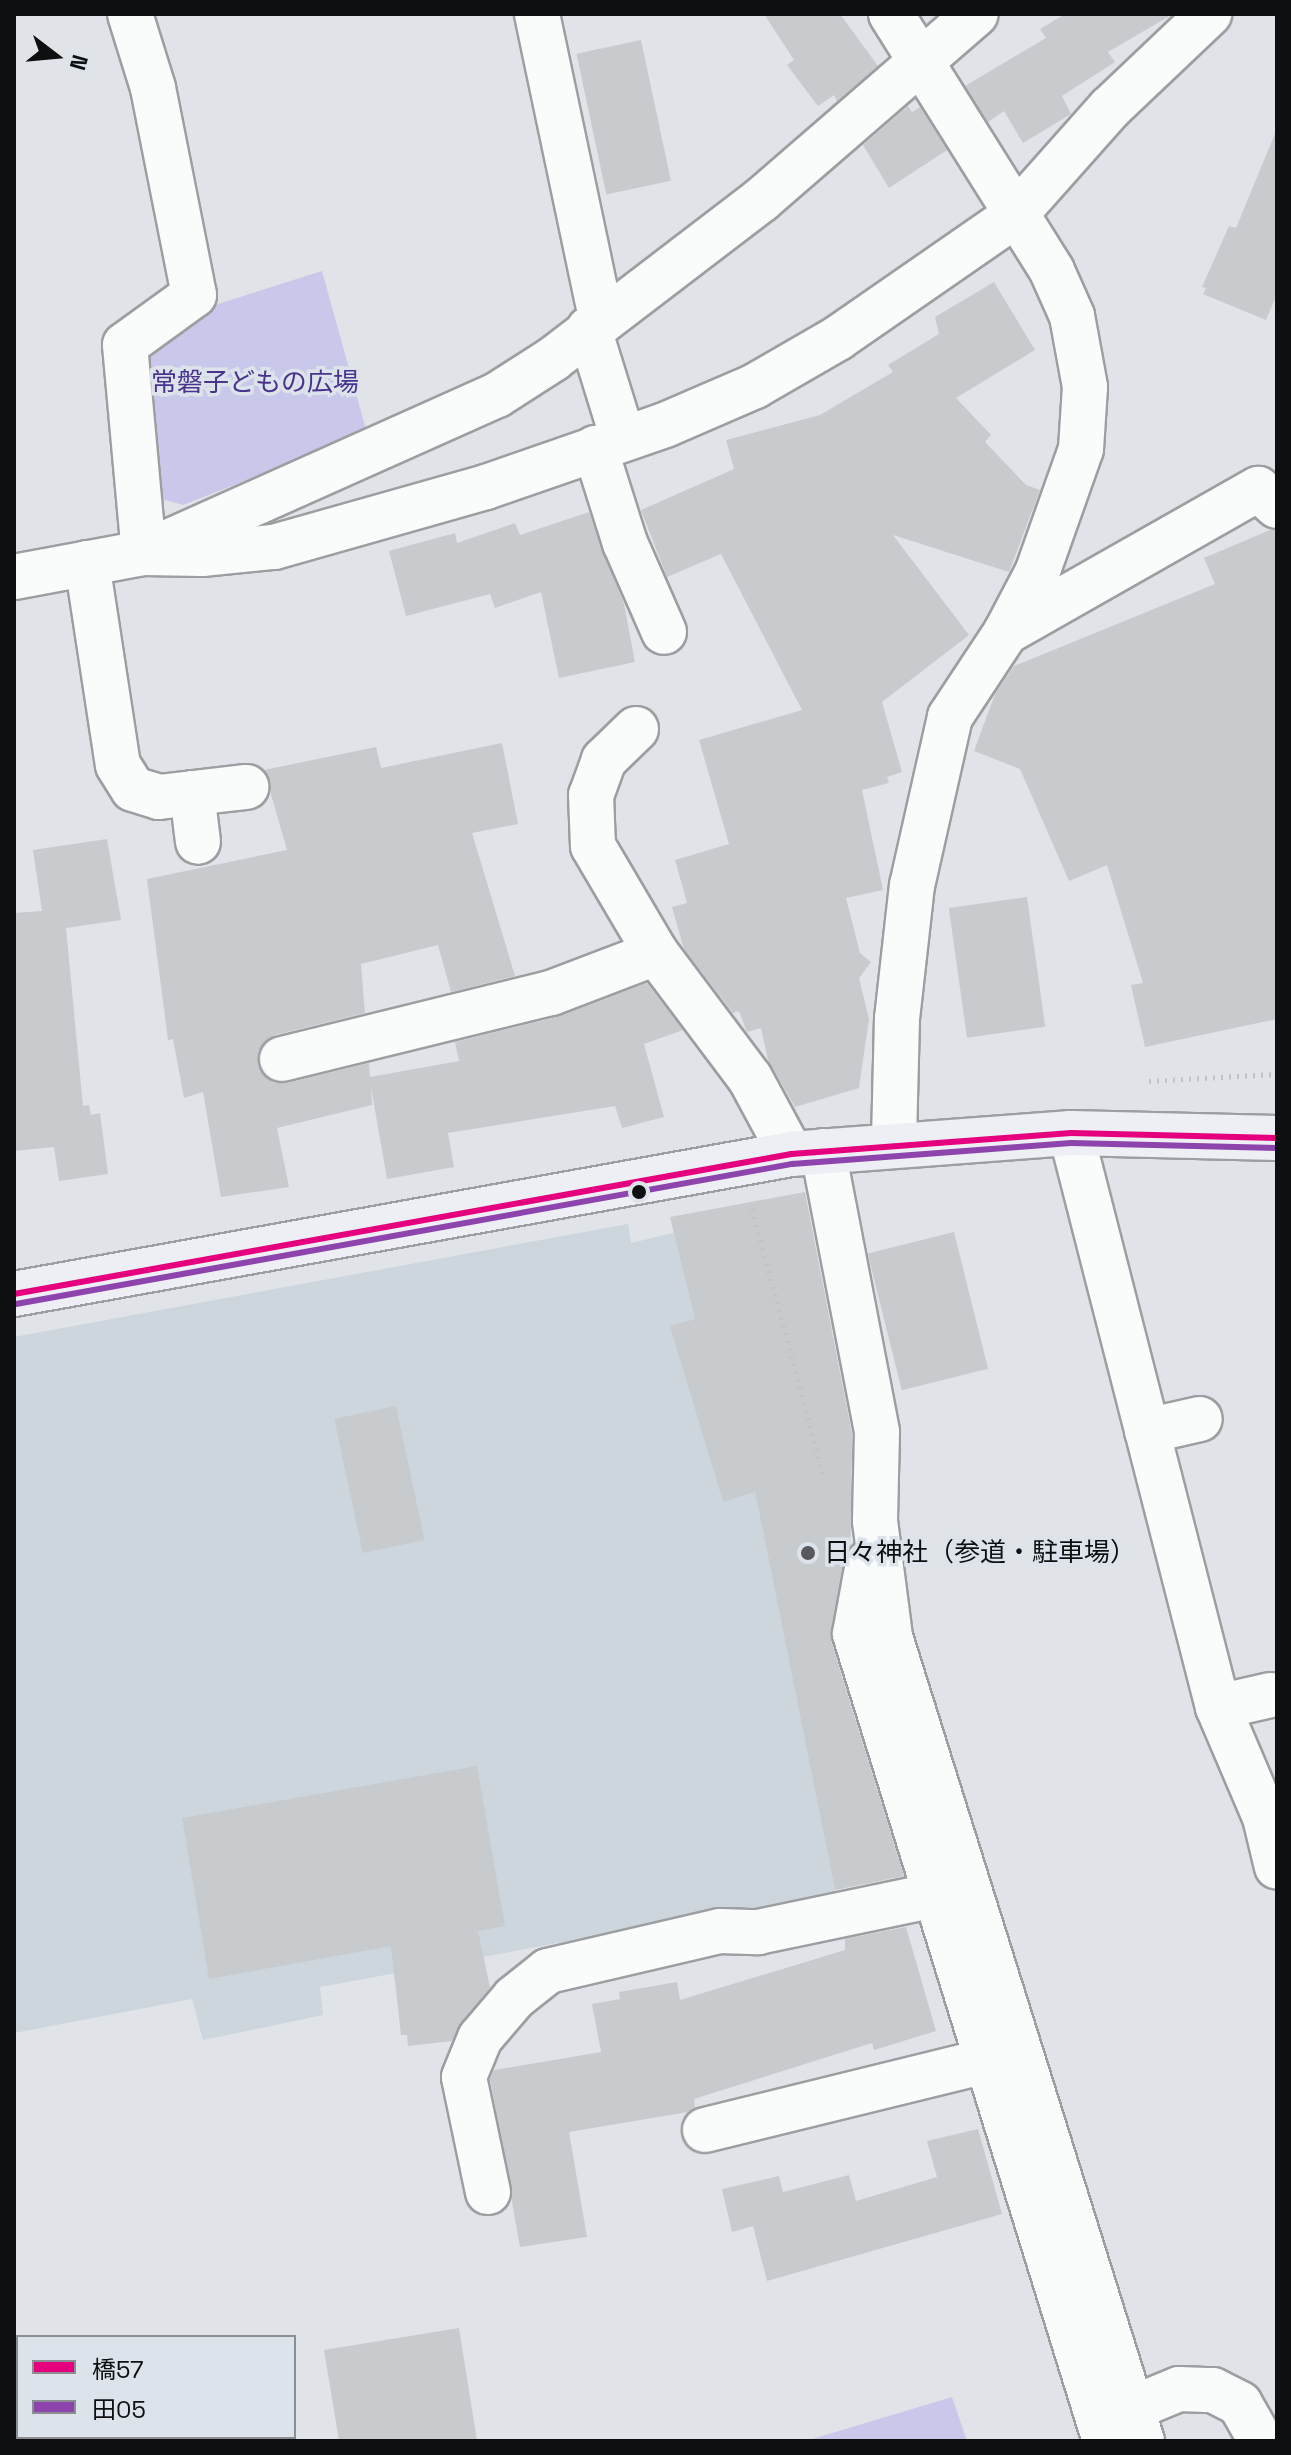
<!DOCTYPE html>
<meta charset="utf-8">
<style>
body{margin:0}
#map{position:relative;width:1291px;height:2455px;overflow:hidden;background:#e0e3e7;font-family:"Space Grotesk","Noto Sans JP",sans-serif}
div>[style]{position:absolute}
.built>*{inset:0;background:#cdd5dd}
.green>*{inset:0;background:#c9c8ea}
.building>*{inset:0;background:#c8cbce;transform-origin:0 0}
.path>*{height:5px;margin-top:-2.5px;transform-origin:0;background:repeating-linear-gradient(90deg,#c2c3c5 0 2px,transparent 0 8px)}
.roads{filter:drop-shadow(2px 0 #9c9ea1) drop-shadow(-2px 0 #9c9ea1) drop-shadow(0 2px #9c9ea1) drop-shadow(0 -2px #9c9ea1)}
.minor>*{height:44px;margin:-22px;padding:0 22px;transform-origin:22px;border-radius:22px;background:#fafbfb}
.major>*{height:44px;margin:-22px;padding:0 22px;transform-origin:22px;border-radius:22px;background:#edeff4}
.bus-1>*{height:6px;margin:-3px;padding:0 3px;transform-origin:3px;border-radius:3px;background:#e5007d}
.bus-2>*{height:6px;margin:-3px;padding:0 3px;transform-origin:3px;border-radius:3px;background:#8e44ad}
.dots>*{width:22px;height:22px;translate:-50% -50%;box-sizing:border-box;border:4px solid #dde3ea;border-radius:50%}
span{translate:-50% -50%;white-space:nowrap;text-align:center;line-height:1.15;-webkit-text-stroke:7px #dde3ea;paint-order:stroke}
.park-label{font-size:26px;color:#48348c}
.poi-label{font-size:26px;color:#0d0f11}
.left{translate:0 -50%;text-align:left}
.frame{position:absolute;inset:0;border:16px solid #0d0f11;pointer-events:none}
.legend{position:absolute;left:16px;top:2335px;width:280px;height:104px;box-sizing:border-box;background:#dde3ea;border:2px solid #8a8e93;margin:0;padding:10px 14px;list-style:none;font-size:24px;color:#0d0f11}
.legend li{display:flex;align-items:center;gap:16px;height:40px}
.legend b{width:40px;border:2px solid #8a8e93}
.north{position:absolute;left:16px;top:16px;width:80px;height:80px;-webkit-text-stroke:6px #dde3ea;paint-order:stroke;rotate:106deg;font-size:22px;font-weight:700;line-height:32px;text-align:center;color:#0d0f11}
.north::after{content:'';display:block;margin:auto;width:28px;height:36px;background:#0d0f11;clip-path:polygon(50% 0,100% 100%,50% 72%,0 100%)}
</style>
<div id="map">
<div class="built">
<div style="clip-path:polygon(628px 1224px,631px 1243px,674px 1233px,695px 1319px,671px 1327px,723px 1502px,755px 1492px,837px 1900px,760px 1918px,737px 1910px,320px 1987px,323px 2015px,203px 2040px,192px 1999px,14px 2033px,14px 1337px)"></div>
</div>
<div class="green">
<div style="clip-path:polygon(322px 271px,367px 433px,183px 505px,155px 497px,142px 361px,218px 304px)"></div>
<div style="clip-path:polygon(952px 2397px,967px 2441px,809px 2441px,809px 2440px)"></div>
</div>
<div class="building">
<div style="clip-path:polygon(764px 14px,840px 14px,878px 66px,837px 101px,834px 95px,818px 106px,787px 65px,794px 60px)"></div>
<div style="clip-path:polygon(1065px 14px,1173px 14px,1108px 52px,1115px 62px,1062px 96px,1071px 114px,1023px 143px,1004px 111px,988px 122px,965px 86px,1046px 38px,1040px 29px)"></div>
<div style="left:641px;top:40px;width:144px;height:66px;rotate:78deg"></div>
<div style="clip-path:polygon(908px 106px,912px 112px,920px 107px,947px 150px,889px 188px,863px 145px)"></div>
<div style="clip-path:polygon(1276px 131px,1277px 294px,1266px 320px,1203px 294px,1206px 288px,1202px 287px,1229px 226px,1236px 228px)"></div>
<div style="clip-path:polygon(994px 282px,1035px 350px,956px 398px,991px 435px,985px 442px,1026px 485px,1040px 490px,1009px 572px,893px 535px,969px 635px,882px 702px,902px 772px,887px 777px,889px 783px,862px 790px,883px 890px,846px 898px,860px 953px,871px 962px,859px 978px,869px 1019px,859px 1088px,795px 1107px,768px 1060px,761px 1028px,747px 1032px,739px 1011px,733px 1013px,684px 949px,672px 907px,687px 903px,675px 860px,729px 844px,699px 740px,802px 710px,721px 554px,667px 577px,641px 510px,734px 469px,726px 440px,820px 415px,893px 372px,888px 365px,939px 334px,935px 317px)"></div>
<div style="clip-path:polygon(589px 512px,624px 604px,635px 662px,559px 678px,541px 592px,495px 608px,490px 594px,406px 616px,389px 551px,455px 533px,457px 543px,515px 523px,520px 535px)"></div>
<div style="clip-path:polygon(1270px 530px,1277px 530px,1277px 1019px,1145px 1047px,1131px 985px,1143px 983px,1107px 865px,1069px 881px,1020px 769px,974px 751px,995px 694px,1014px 666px,1215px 584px,1204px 558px)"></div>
<div style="clip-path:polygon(502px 743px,518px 824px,472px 833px,515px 976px,451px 992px,438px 945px,361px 964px,365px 1013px,275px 1035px,258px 1051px,258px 1066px,274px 1083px,287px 1083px,369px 1063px,370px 1077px,459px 1061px,455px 1042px,557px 1017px,647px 983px,683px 1030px,644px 1044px,664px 1117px,622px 1128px,615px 1106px,448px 1133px,454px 1167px,387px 1179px,371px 1087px,372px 1105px,277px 1128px,289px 1187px,221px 1197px,203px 1092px,184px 1098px,173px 1039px,168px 1040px,147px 879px,287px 850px,264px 770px,376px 747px,381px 768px)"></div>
<div style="clip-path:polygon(107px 839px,121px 920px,66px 928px,83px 1106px,89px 1105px,91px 1115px,100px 1113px,108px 1174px,59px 1181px,54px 1147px,14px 1151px,14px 913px,42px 911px,33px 850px)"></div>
<div style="left:1027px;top:897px;width:131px;height:79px;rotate:82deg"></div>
<div style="clip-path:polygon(805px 1192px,852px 1434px,851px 1533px,831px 1641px,904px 1876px,835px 1890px,755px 1492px,723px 1502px,670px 1326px,695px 1319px,670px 1217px)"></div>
<div style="left:954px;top:1232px;width:141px;height:89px;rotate:76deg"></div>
<div style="left:396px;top:1406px;width:137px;height:63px;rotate:78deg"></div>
<div style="clip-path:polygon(477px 1766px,505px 1926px,478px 1931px,490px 1987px,452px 2041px,408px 2046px,407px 2035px,401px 2035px,391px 1946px,209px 1979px,182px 1818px)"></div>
<div style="clip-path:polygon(906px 1927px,936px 2031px,874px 2050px,872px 2043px,694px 2099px,695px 2108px,688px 2112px,569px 2132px,587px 2237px,520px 2247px,490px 2079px,494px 2070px,601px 2052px,592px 2004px,620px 1999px,619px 1992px,677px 1982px,680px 2000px,845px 1950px,845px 1939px)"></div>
<div style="clip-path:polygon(978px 2129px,1002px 2214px,767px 2281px,753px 2226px,732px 2232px,722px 2189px,779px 2176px,783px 2192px,849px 2175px,856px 2201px,937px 2177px,927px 2141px)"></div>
<div style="clip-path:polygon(459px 2328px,477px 2441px,339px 2441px,324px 2350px)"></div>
</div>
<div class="path">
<div style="left:1149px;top:1081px;width:128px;rotate:-3.1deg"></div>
<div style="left:752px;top:1209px;width:274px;rotate:75deg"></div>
</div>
<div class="roads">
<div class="minor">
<div style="left:130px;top:14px;width:77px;rotate:72.7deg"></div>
<div style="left:153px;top:88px;width:211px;rotate:78.8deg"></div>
<div style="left:194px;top:295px;width:85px;rotate:144.1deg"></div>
<div style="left:125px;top:345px;width:209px;rotate:84.8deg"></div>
<div style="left:537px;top:14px;width:312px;rotate:78.1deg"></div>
<div style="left:891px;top:14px;width:303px;rotate:57.9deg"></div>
<div style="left:1052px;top:271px;width:49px;rotate:66deg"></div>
<div style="left:1072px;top:316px;width:72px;rotate:79.6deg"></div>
<div style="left:1085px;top:387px;width:62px;rotate:93.7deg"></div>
<div style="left:1081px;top:449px;width:132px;rotate:109.5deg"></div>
<div style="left:1037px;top:573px;width:67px;rotate:117.7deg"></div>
<div style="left:1006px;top:632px;width:102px;rotate:123.4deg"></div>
<div style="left:950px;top:717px;width:172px;rotate:102.7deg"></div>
<div style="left:912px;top:885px;width:134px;rotate:96.4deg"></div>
<div style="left:897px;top:1018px;width:125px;rotate:91.4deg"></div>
<div style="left:589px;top:329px;width:115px;rotate:72.8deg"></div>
<div style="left:595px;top:448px;width:100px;rotate:72.5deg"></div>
<div style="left:625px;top:543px;width:97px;rotate:66.3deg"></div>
<div style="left:157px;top:547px;width:372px;rotate:-24.1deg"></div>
<div style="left:497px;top:395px;width:67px;rotate:-32.7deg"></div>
<div style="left:553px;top:359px;width:262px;rotate:-37.4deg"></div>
<div style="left:761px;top:200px;width:284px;rotate:-40.9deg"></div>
<div style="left:87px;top:563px;width:204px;rotate:81.3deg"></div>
<div style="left:118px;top:765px;width:28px;rotate:58deg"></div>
<div style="left:133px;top:789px;width:27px;rotate:17deg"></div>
<div style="left:159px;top:797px;width:88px;rotate:-6.6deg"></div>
<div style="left:14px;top:577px;width:132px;rotate:-10.5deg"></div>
<div style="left:144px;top:553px;width:58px;rotate:1deg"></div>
<div style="left:202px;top:554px;width:72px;rotate:-5.6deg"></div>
<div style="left:274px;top:547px;width:220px;rotate:-15.8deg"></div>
<div style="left:486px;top:487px;width:189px;rotate:-19.1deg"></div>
<div style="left:665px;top:425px;width:98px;rotate:-23.4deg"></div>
<div style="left:755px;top:386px;width:96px;rotate:-30deg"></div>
<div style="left:838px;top:338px;width:214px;rotate:-34.7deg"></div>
<div style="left:1014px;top:216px;width:144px;rotate:-48.4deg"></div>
<div style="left:1110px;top:108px;width:137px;rotate:-43.5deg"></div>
<div style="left:1006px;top:632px;width:290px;rotate:-29.6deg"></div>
<div style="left:1258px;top:489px;width:25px;rotate:42deg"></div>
<div style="left:636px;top:729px;width:45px;rotate:135.9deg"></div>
<div style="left:604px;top:760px;width:37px;rotate:110deg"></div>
<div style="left:591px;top:795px;width:51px;rotate:87.8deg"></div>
<div style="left:593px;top:846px;width:124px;rotate:59.5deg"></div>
<div style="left:656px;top:953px;width:156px;rotate:53.1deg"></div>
<div style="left:750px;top:1078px;width:86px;rotate:61.7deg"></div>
<div style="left:192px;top:793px;width:49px;rotate:83deg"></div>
<div style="left:282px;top:1059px;width:277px;rotate:-13.8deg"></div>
<div style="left:551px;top:993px;width:112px;rotate:-20.9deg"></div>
<div style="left:1071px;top:1133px;width:593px;rotate:75.64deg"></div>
<div style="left:1218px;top:1707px;width:120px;rotate:66.9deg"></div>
<div style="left:1265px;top:1817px;width:51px;rotate:76.5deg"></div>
<div style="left:823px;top:1151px;width:286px;rotate:79.1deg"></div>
<div style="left:877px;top:1432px;width:89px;rotate:91.3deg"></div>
<div style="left:875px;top:1521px;width:117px;rotate:82.6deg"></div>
<div style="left:890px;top:1637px;width:843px;rotate:72.6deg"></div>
<div style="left:1147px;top:1431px;width:54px;rotate:-12.8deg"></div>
<div style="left:868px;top:1563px;width:72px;rotate:100.4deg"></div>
<div style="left:855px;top:1634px;width:845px;rotate:72.79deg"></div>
<div style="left:1218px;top:1707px;width:54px;rotate:-12.8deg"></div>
<div style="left:705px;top:2130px;width:318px;rotate:-13.8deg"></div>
<div style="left:488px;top:2192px;width:117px;rotate:-101.8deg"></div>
<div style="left:464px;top:2077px;width:42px;rotate:-67.7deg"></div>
<div style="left:480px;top:2038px;width:52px;rotate:-49.6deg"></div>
<div style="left:514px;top:1998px;width:43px;rotate:-38.5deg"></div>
<div style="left:548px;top:1971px;width:177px;rotate:-13.1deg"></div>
<div style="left:720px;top:1931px;width:38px;rotate:2deg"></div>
<div style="left:758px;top:1932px;width:181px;rotate:-11.8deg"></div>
<div style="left:935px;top:1895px;width:29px;rotate:-20deg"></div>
<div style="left:1104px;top:2420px;width:81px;rotate:-22.5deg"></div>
<div style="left:1179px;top:2389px;width:34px;rotate:2deg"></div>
<div style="left:1213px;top:2390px;width:30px;rotate:27deg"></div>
<div style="left:1240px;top:2404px;width:43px;rotate:60.4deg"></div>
<div style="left:14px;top:2433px;width:9px;rotate:69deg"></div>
</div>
<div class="major">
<div style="left:14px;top:1294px;width:790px;rotate:-10.21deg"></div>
<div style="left:791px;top:1154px;width:281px;rotate:-4.3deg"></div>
<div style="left:1071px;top:1133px;width:206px;rotate:1.4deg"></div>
</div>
</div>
<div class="bus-1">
<div style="left:14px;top:1294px;width:790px;rotate:-10.21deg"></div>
<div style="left:791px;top:1154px;width:281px;rotate:-4.3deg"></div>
<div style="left:1071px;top:1133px;width:206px;rotate:1.4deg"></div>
</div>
<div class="bus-2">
<div style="left:16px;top:1304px;width:789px;rotate:-10.23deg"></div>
<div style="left:792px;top:1164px;width:280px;rotate:-4.3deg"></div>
<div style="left:1071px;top:1143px;width:206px;rotate:1.4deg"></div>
</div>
<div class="dots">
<div style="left:639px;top:1192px;background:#0d0f11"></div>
<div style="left:808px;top:1553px;background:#57595c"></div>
</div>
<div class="park-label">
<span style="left:255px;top:383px">常磐子どもの広場</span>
</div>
<div class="poi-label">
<span class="left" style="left:824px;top:1553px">日々神社（参道・駐車場）</span>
</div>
<div class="frame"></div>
<ul class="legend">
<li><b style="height:10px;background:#e5007d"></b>橋57</li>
<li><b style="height:10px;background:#8e44ad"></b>田05</li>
</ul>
<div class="north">N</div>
</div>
